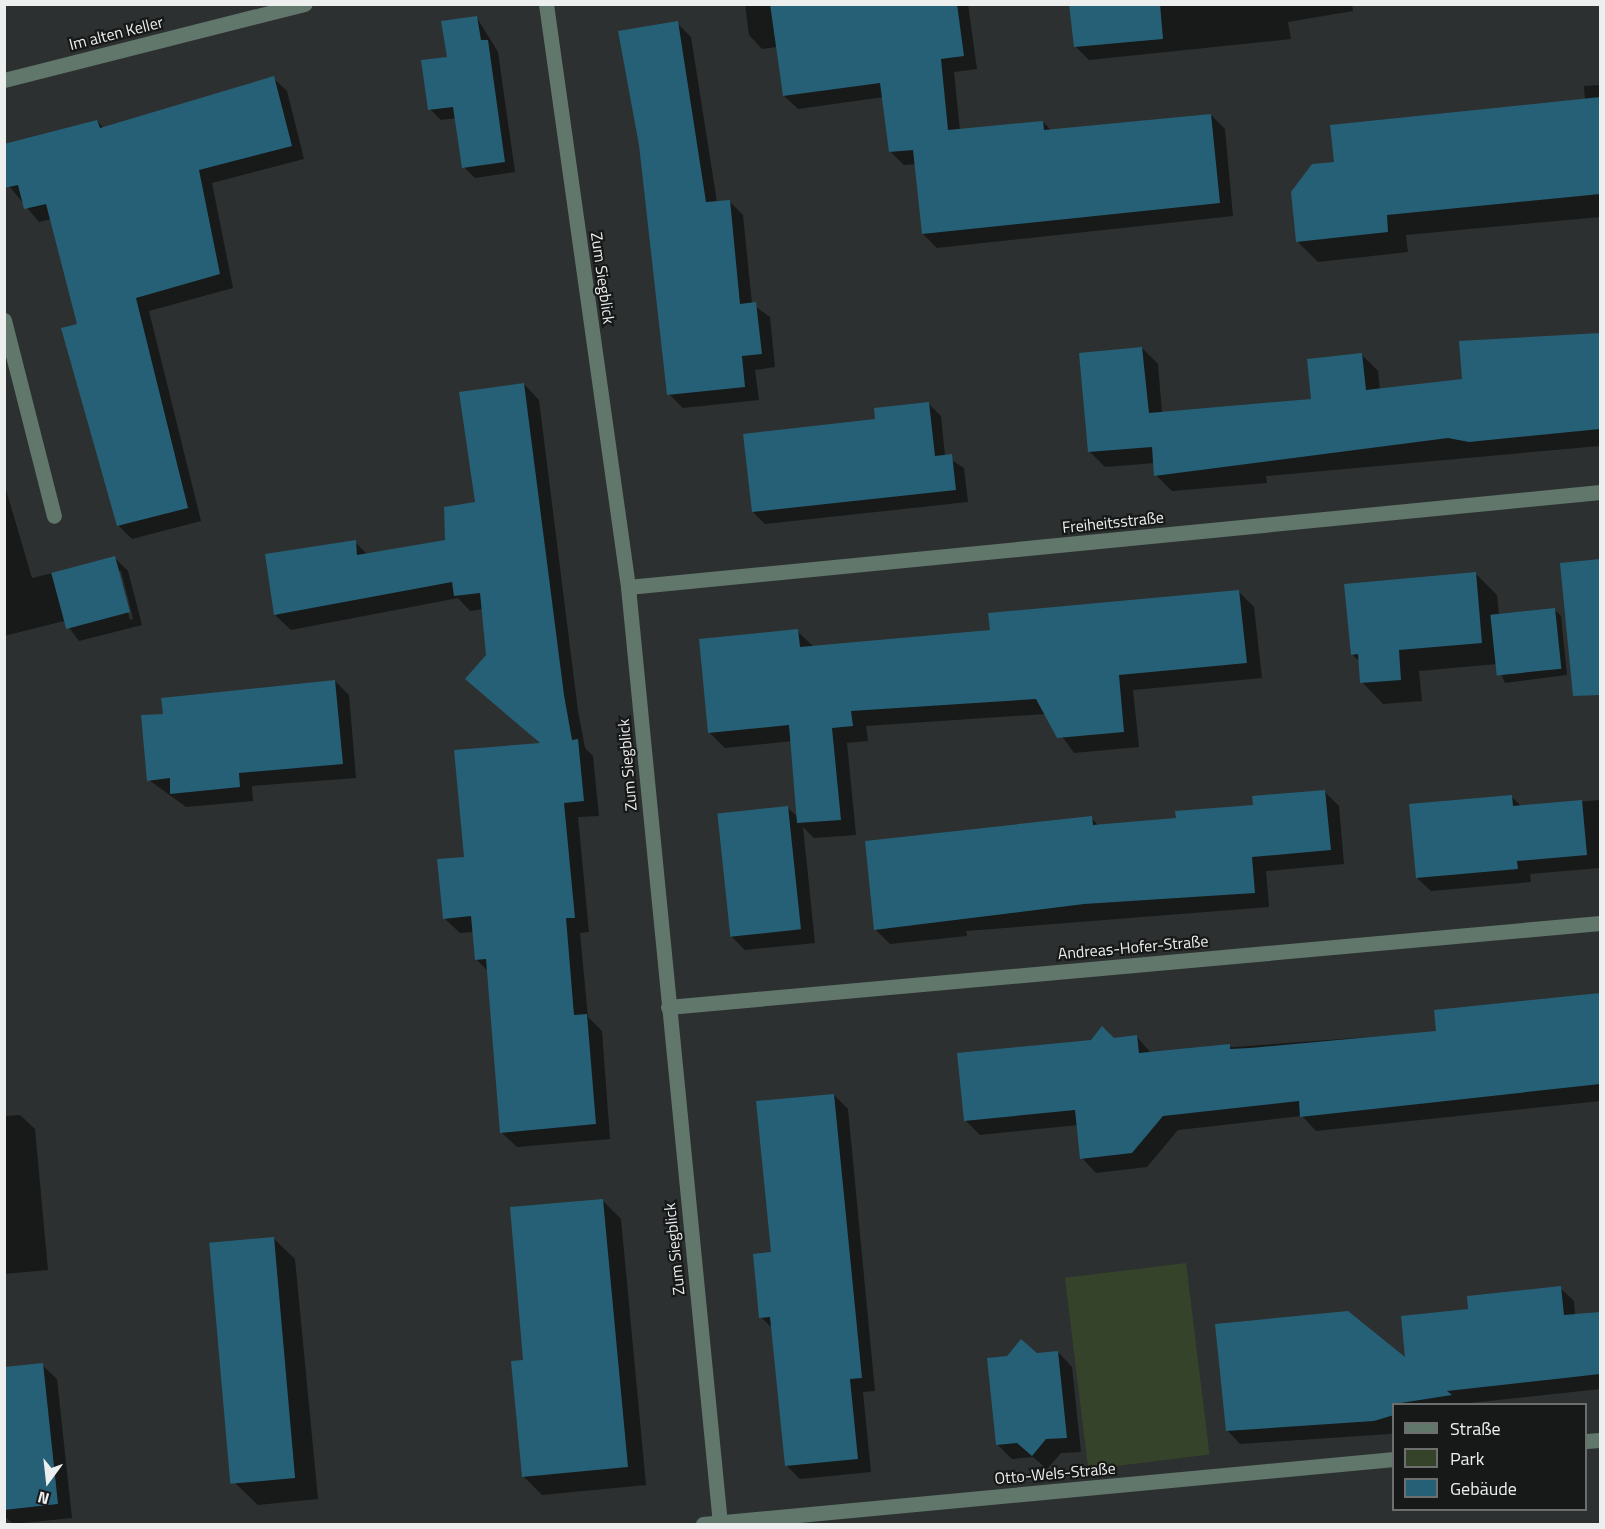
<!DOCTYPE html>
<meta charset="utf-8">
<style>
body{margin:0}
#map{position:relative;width:1605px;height:1529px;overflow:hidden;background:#2d3030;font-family:"Titillium Web",sans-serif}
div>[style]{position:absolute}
.green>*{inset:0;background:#35432a;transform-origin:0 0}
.shadow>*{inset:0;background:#0007}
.building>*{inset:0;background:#256076;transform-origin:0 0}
.minor>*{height:15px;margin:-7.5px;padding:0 7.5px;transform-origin:7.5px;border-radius:7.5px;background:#61776c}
span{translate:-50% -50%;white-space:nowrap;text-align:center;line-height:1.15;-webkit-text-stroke:4.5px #171818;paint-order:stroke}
.street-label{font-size:16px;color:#edefef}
.frame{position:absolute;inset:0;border:6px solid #edefef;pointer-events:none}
.legend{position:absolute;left:1392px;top:1403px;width:195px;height:108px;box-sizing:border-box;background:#171818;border:2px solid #6d6e6e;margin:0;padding:8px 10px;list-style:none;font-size:18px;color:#edefef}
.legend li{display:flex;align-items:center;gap:12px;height:30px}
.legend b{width:30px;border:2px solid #6d6e6e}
.north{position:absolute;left:18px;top:1451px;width:60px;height:60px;-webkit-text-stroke:4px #171818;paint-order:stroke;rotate:195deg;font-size:16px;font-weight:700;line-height:24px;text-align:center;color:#edefef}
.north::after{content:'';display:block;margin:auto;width:21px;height:27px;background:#edefef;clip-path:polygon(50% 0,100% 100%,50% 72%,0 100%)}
</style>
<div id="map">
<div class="green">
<div style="left:1186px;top:1263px;width:193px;height:122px;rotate:83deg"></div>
</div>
<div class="shadow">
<div style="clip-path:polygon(745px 4px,968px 4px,977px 69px,954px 72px,960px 131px,1043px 122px,1052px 131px,1211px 115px,1225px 129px,1233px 216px,937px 248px,923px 234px,916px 164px,904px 165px,890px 151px,884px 97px,798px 109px,784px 96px,777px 47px,762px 49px,749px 35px)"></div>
<div style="clip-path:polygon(1071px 4px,1352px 4px,1353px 11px,1288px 22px,1291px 39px,1089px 60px,1075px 46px)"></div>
<div style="clip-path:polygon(477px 18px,498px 52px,515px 172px,475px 178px,464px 167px,457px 118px,441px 120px,430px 109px,449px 58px)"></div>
<div style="clip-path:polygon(677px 23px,691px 37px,717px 202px,729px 201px,743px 215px,752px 304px,770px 317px,775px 367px,755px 370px,759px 400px,683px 408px,669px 394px)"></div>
<div style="clip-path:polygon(273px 78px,287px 91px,304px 159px,212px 183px,233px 288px,149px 311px,201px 521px,132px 539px,118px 525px,79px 325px,51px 219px,39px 222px,4px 180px,97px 121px,104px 128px)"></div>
<div style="clip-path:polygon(1600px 85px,1600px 217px,1406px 235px,1408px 252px,1318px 262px,1297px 241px,1585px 100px,1584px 86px)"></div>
<div style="clip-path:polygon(1600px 334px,1600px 446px,1266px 476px,1267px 483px,1172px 491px,1156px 475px,1155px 463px,1105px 467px,1089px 451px,1142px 348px,1158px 364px,1162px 413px,1313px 400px,1362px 355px,1378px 371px,1380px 390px,1464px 380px,1460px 343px)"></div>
<div style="clip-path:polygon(524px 384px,539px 400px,578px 711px,585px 748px,593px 756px,599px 816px,578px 817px,589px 932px,580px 933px,588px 1017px,602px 1031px,610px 1139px,517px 1147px,501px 1132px,488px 971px,476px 959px,474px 932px,460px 933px,444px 918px,465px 858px,541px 744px,467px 679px,488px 655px,483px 609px,470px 611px,458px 598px,291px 630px,275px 615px,355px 542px,368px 555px,447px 541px,477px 503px)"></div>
<div style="clip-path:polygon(929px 404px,941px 416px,945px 456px,964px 468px,968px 502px,765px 524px,753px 512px,876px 420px)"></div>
<div style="clip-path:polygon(evenodd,4px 483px,32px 578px,115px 558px,128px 571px,142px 625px,79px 641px,64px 621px,4px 636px,4px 483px,117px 571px,121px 571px,133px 619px,130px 620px,117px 571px)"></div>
<div style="clip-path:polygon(1600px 561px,1600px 649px,1583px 651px,1562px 564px)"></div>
<div style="clip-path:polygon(1475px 573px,1497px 595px,1499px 616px,1554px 609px,1561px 616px,1567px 675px,1505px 683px,1497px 664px,1419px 671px,1422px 701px,1383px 704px,1362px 682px,1360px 662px,1352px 654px)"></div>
<div style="clip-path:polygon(1239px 592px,1254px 607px,1262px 678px,1133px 690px,1139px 747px,1074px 753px,1046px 714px,866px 726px,868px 741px,847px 743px,856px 835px,814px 838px,803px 827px,815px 943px,745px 950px,731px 936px,788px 808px,799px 818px,792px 741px,725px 748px,709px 732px,797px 631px,814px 647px,992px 631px)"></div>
<div style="clip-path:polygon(335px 681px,349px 695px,356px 778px,252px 786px,253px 801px,186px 807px,149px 780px,164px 715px)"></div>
<div style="clip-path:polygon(1325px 792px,1339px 806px,1344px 864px,1266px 871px,1269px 907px,966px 931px,967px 936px,890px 944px,875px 929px,1091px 818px,1099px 826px,1177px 819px)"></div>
<div style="clip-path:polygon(1511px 796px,1522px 807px,1600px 800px,1600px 868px,1530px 874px,1531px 882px,1431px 891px,1417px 878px)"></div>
<div style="clip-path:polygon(1600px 995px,1600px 1101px,1316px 1131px,1302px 1116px,1178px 1130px,1147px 1167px,1096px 1173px,1082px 1158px,1078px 1125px,980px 1135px,965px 1120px,1113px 1040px,1137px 1037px,1151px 1053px,1438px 1032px,1436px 1011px)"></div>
<div style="clip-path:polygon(834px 1095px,848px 1109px,875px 1391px,863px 1392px,871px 1472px,800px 1479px,786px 1465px,773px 1329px,761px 1317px,773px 1254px)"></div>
<div style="clip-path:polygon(20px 1115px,35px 1129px,48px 1270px,4px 1274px,4px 1116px)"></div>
<div style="clip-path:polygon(603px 1201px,621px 1219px,646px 1485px,542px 1495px,523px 1476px,525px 1361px)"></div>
<div style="clip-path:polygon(273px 1238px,295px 1259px,318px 1499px,258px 1505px,236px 1484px)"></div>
<div style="clip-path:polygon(1560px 1288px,1574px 1301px,1575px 1316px,1600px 1314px,1600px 1389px,1460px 1404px,1394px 1404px,1394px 1433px,1389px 1434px,1240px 1444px,1227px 1430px,1407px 1361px,1470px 1310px)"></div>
<div style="clip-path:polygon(1058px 1352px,1072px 1367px,1081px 1452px,1061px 1453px,1047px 1469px,1033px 1457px,1012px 1459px,997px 1444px,1036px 1355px)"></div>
<div style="clip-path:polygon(42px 1365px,57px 1379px,72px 1518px,13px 1524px,4px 1516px,4px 1369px)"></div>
</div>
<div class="building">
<div style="clip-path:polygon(770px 4px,957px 4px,964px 56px,941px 59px,948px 130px,1043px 121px,1044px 130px,1211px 114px,1220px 203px,922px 234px,913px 150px,889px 152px,880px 83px,783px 96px)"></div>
<div style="clip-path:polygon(1069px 4px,1160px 4px,1163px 39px,1074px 47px)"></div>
<div style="clip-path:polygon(477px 16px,481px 40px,488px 40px,505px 162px,462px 168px,453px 107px,428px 110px,421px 60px,447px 57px,441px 21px)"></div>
<div style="clip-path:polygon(678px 21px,706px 202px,730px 200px,740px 304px,756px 302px,762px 354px,742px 356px,745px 387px,667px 395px,639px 145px,618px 31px)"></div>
<div style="clip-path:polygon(274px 76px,292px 146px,199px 170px,220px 274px,136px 298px,188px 508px,117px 526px,61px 328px,77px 324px,46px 204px,24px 209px,18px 185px,4px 188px,4px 144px,97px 120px,100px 128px)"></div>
<div style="clip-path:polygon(1600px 97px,1600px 194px,1387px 215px,1388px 232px,1296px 242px,1291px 192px,1312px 164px,1334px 162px,1330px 125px)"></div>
<div style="clip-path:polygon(1600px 333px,1600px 429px,1469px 442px,1448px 438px,1154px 476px,1152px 447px,1088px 452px,1079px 353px,1142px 347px,1149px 413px,1311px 399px,1307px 359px,1362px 353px,1366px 390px,1462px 379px,1459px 341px)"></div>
<div style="clip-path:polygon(524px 383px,564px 695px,572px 740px,578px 739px,584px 801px,564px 803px,575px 918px,566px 918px,574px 1015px,587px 1014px,596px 1124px,500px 1133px,486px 959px,475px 960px,471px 916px,443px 919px,437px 859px,464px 857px,454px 750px,540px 743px,465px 679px,486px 655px,480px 593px,454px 596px,452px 582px,274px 615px,265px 554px,356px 540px,357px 555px,445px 540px,444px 507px,475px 502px,459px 392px)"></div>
<div style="clip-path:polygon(929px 402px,935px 456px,952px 454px,956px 490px,752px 512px,743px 434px,875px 419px,874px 408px)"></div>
<div style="left:115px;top:556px;width:58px;height:66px;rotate:75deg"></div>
<div style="clip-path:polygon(1600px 559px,1600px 695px,1573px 696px,1560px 563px)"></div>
<div style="clip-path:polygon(1476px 572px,1482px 643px,1399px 650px,1401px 680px,1360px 683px,1358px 654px,1351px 655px,1344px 584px)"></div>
<div style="clip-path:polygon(1239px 590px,1247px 663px,1119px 675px,1124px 732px,1057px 738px,1036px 699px,851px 711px,853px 726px,832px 728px,841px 820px,797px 823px,789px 725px,708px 733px,699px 639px,798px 629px,800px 647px,990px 630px,988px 613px)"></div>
<div style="left:1555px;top:608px;width:61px;height:65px;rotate:84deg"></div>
<div style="clip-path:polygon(335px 680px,343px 764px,239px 773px,240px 787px,170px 794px,170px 778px,147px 781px,141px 715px,163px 714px,161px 698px)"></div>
<div style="clip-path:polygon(1325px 790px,1331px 850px,1252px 857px,1255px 893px,1084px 904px,874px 930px,865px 841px,1092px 816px,1093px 825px,1176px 818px,1175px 811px,1253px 805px,1252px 796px)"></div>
<div style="clip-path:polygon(1512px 795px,1513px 806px,1582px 800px,1587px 855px,1517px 861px,1518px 869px,1416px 878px,1409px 804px)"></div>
<div style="left:788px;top:806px;width:124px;height:71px;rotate:84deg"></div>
<div style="clip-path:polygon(1600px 993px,1600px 1084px,1300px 1117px,1299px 1101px,1163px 1116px,1132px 1153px,1080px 1159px,1075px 1110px,964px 1121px,957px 1053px,1091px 1040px,1102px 1026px,1114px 1038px,1137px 1035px,1139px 1053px,1230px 1044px,1230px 1049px,1250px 1048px,1436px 1031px,1434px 1010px)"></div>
<div style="clip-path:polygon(834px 1094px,862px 1378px,850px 1379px,858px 1459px,785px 1466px,770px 1317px,759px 1318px,753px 1254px,771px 1252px,756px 1101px)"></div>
<div style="clip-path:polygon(603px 1199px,628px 1467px,522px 1477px,511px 1361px,523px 1360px,510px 1207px)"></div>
<div style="left:274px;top:1237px;width:242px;height:65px;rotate:85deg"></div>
<div style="clip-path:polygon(1561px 1286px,1564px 1315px,1600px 1312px,1600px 1374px,1447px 1391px,1452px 1395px,1394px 1404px,1394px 1415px,1374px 1421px,1226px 1431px,1215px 1324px,1348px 1311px,1405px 1357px,1401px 1316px,1468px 1309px,1467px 1296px)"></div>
<div style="clip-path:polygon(1021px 1339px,1037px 1353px,1058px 1351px,1067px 1438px,1046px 1439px,1032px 1456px,1017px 1443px,996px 1445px,987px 1358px,1007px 1356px)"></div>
<div style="clip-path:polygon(43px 1363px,58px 1504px,4px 1510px,4px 1367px)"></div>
</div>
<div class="minor">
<div style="left:546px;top:4px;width:589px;rotate:81.99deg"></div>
<div style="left:628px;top:587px;width:942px;rotate:84.39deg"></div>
<div style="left:4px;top:80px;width:310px;rotate:-14.2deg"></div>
<div style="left:4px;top:320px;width:202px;rotate:75.7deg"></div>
<div style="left:628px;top:587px;width:977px;rotate:-5.58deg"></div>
<div style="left:668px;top:1007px;width:936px;rotate:-5.15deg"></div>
<div style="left:1586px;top:1441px;width:14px;rotate:-4deg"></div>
<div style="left:703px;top:1524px;width:694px;rotate:-5.37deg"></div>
</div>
<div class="street-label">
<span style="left:116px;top:33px;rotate:-14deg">Im alten Keller</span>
<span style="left:603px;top:278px;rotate:82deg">Zum Siegblick</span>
<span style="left:1113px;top:522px;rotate:-6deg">Freiheitsstraße</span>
<span style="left:627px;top:765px;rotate:-95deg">Zum Siegblick</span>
<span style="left:1133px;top:947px;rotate:-5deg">Andreas-Hofer-Straße</span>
<span style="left:674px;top:1249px;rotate:-96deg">Zum Siegblick</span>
<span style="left:1055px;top:1473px;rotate:-5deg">Otto-Wels-Straße</span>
</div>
<div class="frame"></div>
<ul class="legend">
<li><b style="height:8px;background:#61776c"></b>Straße</li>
<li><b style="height:16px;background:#35432a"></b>Park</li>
<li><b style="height:16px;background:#256076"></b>Gebäude</li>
</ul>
<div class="north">N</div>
</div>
